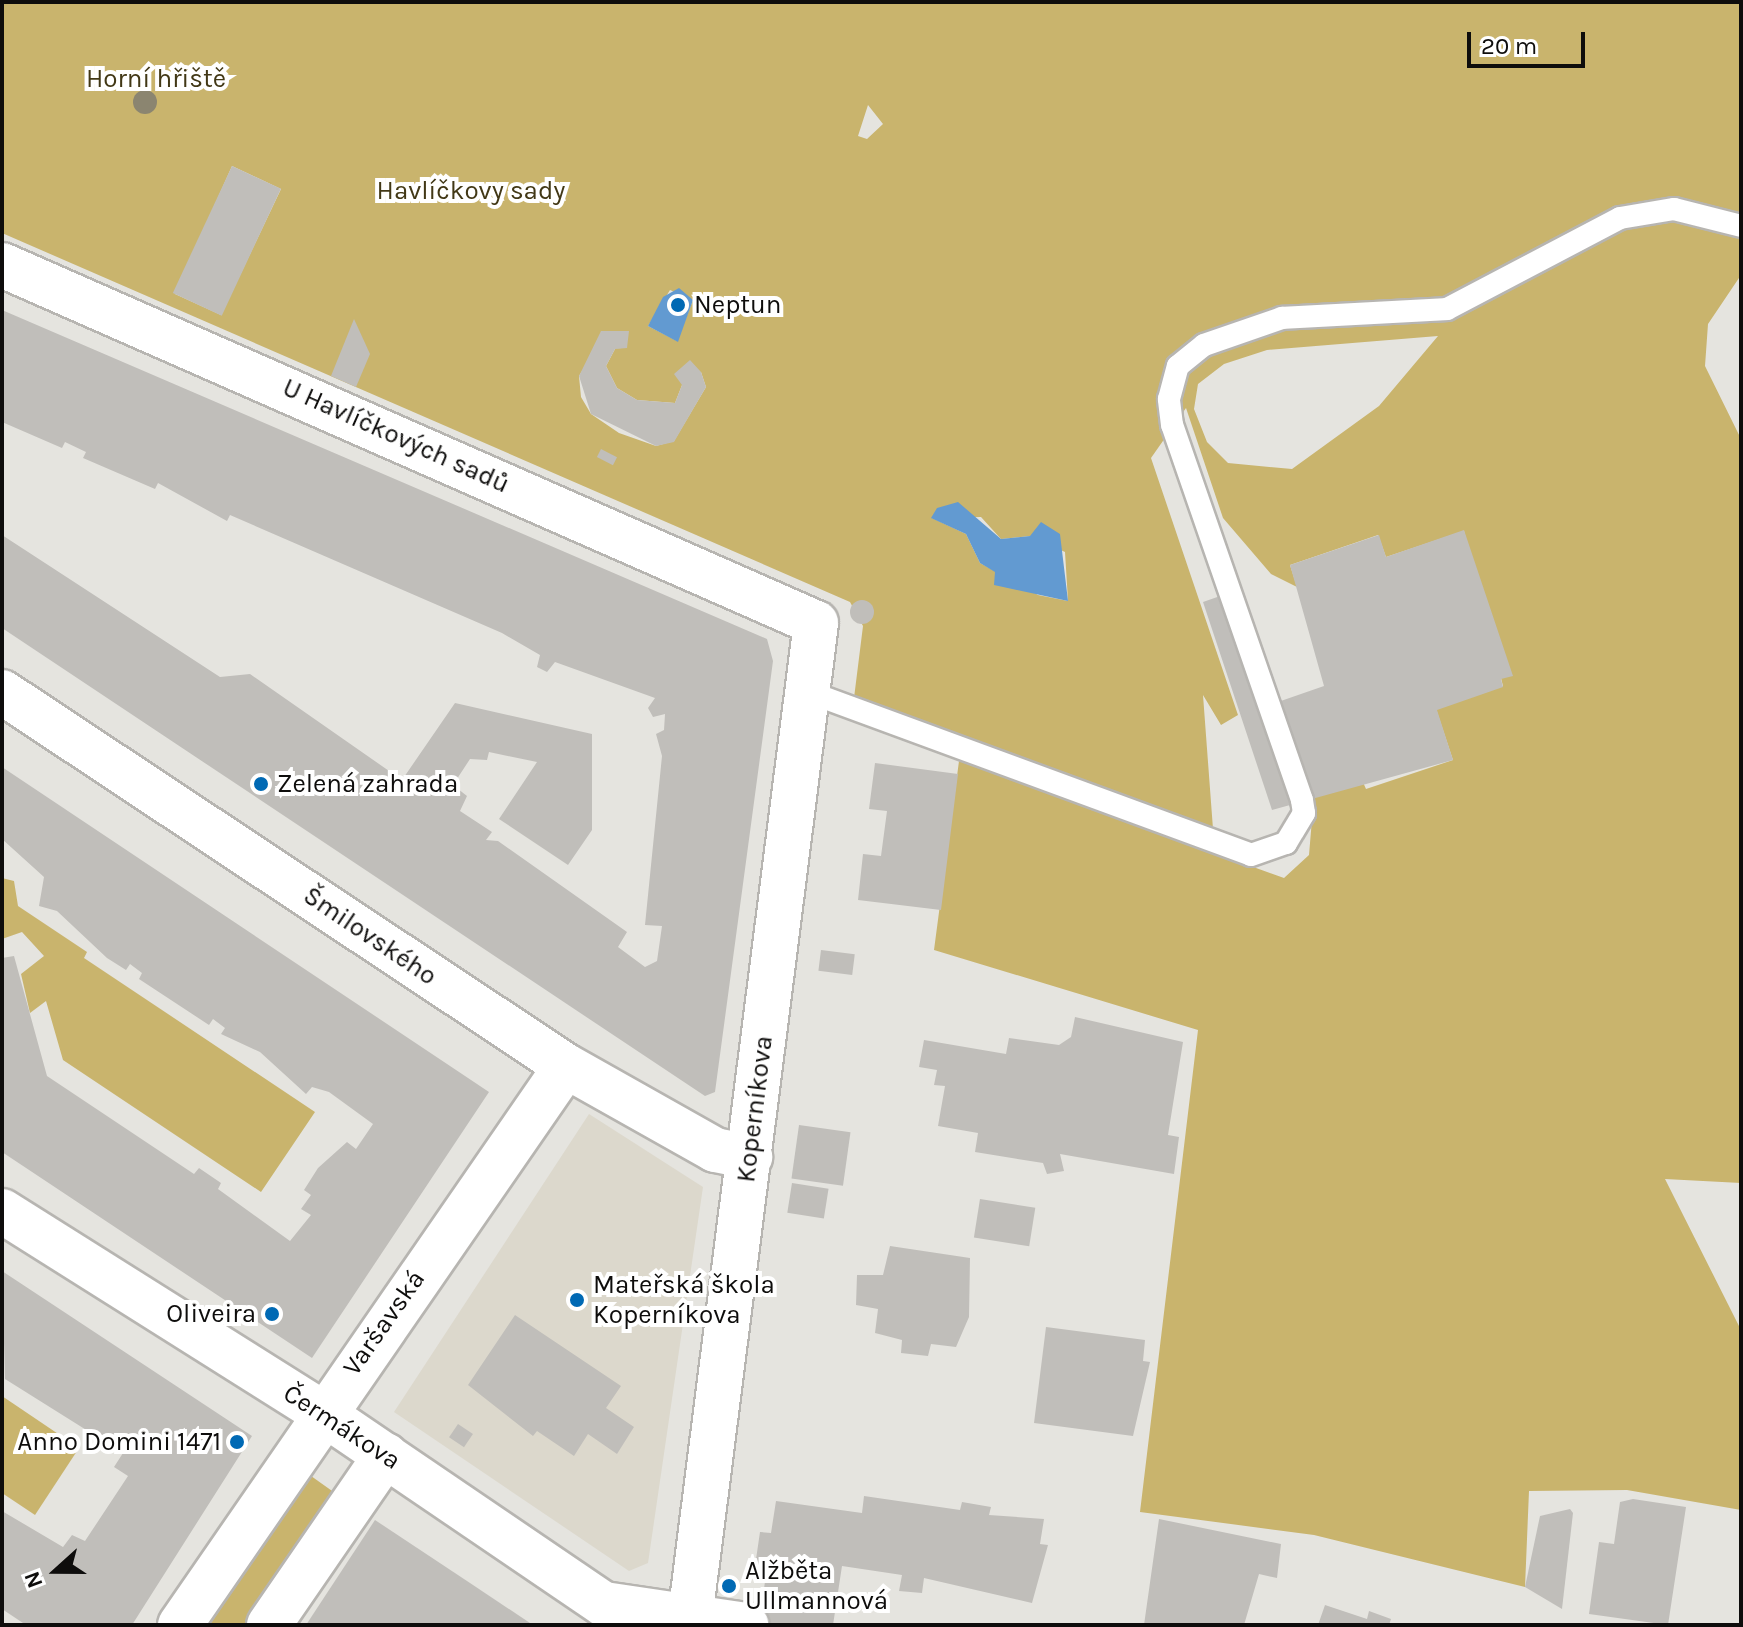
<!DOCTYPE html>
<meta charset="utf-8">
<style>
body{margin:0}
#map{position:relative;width:1743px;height:1627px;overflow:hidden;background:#e5e4df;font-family:Karla,sans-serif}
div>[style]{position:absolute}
.built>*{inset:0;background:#dcd8cc}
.green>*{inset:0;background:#c9b46d}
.water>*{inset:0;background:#629ad1}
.building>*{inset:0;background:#c0beba;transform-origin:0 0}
.round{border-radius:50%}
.roads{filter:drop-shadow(2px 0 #b7b5b1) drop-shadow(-2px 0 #b7b5b1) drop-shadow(0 2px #b7b5b1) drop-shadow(0 -2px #b7b5b1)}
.lane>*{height:22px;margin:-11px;padding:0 11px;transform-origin:11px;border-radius:11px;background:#fff}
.street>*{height:44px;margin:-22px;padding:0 22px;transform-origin:22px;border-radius:22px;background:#fff}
.trees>*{width:24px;height:24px;margin:-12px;border-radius:50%;background:#8b8570}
.dots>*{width:22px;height:22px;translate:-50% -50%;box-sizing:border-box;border:4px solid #fff;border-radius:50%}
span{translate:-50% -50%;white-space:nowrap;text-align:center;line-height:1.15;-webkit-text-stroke:8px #fff;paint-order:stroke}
.park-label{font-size:26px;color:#423816}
.poi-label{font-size:26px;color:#0e0d0c}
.left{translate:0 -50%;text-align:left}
.right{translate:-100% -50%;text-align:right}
.street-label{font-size:26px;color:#0e0d0c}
.frame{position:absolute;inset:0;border:4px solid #0e0d0c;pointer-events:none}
.north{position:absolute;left:16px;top:1531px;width:80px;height:80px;-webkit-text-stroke:6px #fff;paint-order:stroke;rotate:249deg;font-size:22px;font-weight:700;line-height:32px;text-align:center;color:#0e0d0c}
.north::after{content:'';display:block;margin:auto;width:28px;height:36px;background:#0e0d0c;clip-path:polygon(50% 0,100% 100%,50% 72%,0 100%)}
.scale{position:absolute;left:1467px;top:32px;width:118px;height:36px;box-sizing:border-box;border:4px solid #0e0d0c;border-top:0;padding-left:10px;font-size:24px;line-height:28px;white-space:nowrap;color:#0e0d0c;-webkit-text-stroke:6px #fff;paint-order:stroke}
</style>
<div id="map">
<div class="built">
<div style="clip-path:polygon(589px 1114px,703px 1187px,648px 1563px,629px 1571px,394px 1412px)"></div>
</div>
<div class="green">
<div style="clip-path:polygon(evenodd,2px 2px,1741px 2px,1741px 275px,1708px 324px,1705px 366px,1741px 439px,1741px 1183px,1665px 1179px,1741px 1330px,1741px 1510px,1627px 1490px,1529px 1491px,1525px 1587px,1314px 1535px,1140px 1512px,1198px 1030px,934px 950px,959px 761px,1284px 878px,1309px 855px,1314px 795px,1362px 780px,1366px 789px,1453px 760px,1436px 709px,1503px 686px,1464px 531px,1386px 557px,1378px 535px,1290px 565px,1297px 587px,1271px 574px,1223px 518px,1186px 408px,1151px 458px,1238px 715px,1221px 725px,1203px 695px,1213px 829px,854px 698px,863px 626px,850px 602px,2px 233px,2px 2px,868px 105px,883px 124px,867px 139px,858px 136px,868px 105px,2px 2px,232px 166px,281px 189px,221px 315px,175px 294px,232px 166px,2px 2px,670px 290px,693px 300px,677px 341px,648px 326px,670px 290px,2px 2px,1438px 336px,1379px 406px,1292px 469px,1228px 463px,1207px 442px,1194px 409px,1198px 384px,1224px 364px,1267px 350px,1438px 336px,2px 2px,627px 347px,615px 349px,606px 366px,617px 388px,637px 400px,675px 403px,682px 385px,701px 372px,706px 387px,674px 441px,656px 446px,619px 433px,591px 414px,581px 397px,579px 376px,594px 352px,627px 347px,2px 2px,981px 517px,1001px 539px,1030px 536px,1065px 552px,1068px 601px,1038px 595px,980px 563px,966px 534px,932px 518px,981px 517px)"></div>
<div style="clip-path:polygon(2px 878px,14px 881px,18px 906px,87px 952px,84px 958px,315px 1112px,261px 1192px,63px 1060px,46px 1001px,30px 1013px,21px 974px,44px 956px,22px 932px,2px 939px)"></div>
<div style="clip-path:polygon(2px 1396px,79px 1448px,35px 1515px,2px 1493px)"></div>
<div style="clip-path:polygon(304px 1471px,342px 1498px,256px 1625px,199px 1625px)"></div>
</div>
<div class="water">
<div style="clip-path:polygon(679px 288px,693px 300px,678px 342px,648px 326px,663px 297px)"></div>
<div style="clip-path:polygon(958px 502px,1001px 539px,1030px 536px,1041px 522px,1060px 534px,1068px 601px,994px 585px,995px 572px,980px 563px,966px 534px,931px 518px,937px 508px)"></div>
</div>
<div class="building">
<div style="left:232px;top:166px;width:54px;height:140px;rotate:25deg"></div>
<div style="clip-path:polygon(2px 310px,767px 639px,773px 661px,715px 1092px,705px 1096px,2px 628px,2px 535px,220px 677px,250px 674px,402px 780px,455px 703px,592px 734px,592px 830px,568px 865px,499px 819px,537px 762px,489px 752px,487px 760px,470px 759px,453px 785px,467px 796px,460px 811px,492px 832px,486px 840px,498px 841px,627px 932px,618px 947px,645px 967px,657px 961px,662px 926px,645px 925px,662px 756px,656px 734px,664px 730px,665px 714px,653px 717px,648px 708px,655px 698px,555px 662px,547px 672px,537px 667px,540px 655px,502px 633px,230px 515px,227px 521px,158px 483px,155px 489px,83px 458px,86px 452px,65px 442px,62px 448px,2px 422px)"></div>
<div style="clip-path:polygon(354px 319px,370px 354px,356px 387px,331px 376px)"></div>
<div style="clip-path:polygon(601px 331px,629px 331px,627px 348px,615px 349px,606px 366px,617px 388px,637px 400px,675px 403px,682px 385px,674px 374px,690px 360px,701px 372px,706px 387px,674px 442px,656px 446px,591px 414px,579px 376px)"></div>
<div style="left:601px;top:449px;width:18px;height:9px;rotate:27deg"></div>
<div style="clip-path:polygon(1464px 530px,1513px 676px,1501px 679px,1503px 687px,1437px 710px,1453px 760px,1272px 810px,1203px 602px,1223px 595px,1261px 708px,1324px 686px,1290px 565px,1379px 535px,1386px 557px)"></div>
<div class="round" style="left:850px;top:600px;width:24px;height:24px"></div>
<div style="clip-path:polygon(875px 763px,958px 774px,941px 910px,858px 900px,863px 854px,881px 856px,887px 811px,869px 809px)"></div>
<div style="clip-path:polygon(2px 767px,489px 1092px,312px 1358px,2px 1152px,2px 958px,14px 956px,47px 1076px,194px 1174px,199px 1168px,221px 1183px,218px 1189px,290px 1241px,311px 1215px,301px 1209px,311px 1195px,304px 1190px,318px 1168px,347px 1142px,356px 1149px,373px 1124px,329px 1092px,312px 1087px,306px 1094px,260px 1052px,221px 1034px,225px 1028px,213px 1019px,209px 1025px,139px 979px,142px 973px,130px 964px,126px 970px,107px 958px,57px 911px,39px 906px,44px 877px,2px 839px)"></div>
<div style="left:821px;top:950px;width:34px;height:21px;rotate:7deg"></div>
<div style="clip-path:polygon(1075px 1017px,1183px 1042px,1168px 1135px,1179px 1137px,1174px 1174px,1060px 1154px,1064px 1171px,1047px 1174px,1043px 1163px,975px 1152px,978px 1133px,938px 1126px,945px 1086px,934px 1085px,937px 1070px,919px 1067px,924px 1040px,1006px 1054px,1009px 1038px,1059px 1045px,1071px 1037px)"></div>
<div style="left:799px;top:1125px;width:52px;height:54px;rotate:8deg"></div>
<div style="left:792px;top:1183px;width:37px;height:30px;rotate:9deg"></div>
<div style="left:980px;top:1199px;width:56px;height:39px;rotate:9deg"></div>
<div style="clip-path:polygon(890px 1246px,970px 1258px,969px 1317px,956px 1347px,931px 1344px,928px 1356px,901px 1353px,902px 1340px,875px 1333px,878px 1309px,856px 1305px,857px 1275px,883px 1275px)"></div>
<div style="clip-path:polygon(2px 1271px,252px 1436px,132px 1625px,26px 1625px,2px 1609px,2px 1511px,63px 1547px,72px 1535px,85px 1541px,128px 1476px,114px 1467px,123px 1453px,5px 1379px)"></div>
<div style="clip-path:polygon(515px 1315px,621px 1386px,606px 1408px,634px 1427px,617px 1454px,588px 1434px,574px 1456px,537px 1431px,533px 1436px,468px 1385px)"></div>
<div style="clip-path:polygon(1046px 1327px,1145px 1340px,1143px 1361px,1150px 1362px,1133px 1436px,1034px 1423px)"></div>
<div style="left:458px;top:1424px;width:18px;height:16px;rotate:34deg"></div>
<div style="clip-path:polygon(864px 1496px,960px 1510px,962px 1502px,991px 1507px,989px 1515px,1044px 1519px,1040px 1544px,1048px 1545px,1032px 1603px,924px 1578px,922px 1593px,899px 1591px,902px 1575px,842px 1566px,833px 1625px,759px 1625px,767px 1567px,755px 1566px,760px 1532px,771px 1533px,776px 1501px,862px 1513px)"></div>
<div style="clip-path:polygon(1633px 1499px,1686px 1507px,1668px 1625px,1589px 1614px,1599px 1542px,1614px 1544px,1620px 1502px)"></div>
<div style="clip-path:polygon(1570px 1509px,1573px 1513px,1562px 1609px,1525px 1587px,1540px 1516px)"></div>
<div style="clip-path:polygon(1159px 1519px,1281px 1544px,1277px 1578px,1259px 1574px,1244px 1625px,1144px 1625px)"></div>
<div style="clip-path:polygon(375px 1520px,470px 1583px,533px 1625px,306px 1625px)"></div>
<div style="clip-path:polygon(1325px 1605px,1367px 1619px,1369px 1611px,1391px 1619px,1389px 1625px,1318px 1625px)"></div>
</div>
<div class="roads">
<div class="lane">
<div style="left:806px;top:691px;width:474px;rotate:20.2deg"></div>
<div style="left:1251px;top:855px;width:37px;rotate:-19deg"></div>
<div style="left:1286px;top:843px;width:35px;rotate:-59deg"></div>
<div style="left:1304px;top:813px;width:13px;rotate:-99deg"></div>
<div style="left:1302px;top:800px;width:397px;rotate:-109.1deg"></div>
<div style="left:1172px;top:425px;width:26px;rotate:-97deg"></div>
<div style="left:1169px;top:399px;width:34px;rotate:-75deg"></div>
<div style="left:1178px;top:366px;width:33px;rotate:-39deg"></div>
<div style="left:1204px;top:345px;width:83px;rotate:-19.1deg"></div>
<div style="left:1282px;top:318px;width:165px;rotate:-3.1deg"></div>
<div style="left:1447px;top:309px;width:195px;rotate:-27.7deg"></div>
<div style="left:1620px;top:218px;width:55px;rotate:-9.5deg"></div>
<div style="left:1674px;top:209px;width:69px;rotate:14.2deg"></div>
</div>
<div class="street">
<div style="left:2px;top:265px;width:889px;rotate:23.74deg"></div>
<div style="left:816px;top:623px;width:1010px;rotate:97.22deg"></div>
<div style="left:2px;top:692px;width:677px;rotate:33.55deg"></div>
<div style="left:566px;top:1066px;width:171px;rotate:29.4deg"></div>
<div style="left:715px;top:1150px;width:36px;rotate:11deg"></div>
<div style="left:2px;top:1211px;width:377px;rotate:32.2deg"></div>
<div style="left:321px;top:1412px;width:342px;rotate:34.2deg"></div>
<div style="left:604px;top:1604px;width:144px;rotate:8.4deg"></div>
<div style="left:180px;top:1625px;width:679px;rotate:-55.37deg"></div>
<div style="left:269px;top:1625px;width:206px;rotate:-55.5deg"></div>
</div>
</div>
<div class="trees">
<div style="left:145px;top:102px"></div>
</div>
<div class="dots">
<div style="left:678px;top:305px;background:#0069b4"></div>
<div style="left:261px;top:784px;background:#0069b4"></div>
<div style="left:577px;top:1300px;background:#0069b4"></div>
<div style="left:272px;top:1314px;background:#0069b4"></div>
<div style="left:237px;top:1442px;background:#0069b4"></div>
<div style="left:729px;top:1586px;background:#0069b4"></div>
</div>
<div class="park-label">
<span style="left:156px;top:79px">Horní hřiště</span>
<span style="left:471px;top:191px">Havlíčkovy sady</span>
</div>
<div class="poi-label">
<span class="left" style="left:694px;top:305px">Neptun</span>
<span class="left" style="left:277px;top:784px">Zelená zahrada</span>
<span class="left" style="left:593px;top:1300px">Mateřská škola<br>Koperníkova</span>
<span class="right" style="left:256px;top:1314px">Oliveira</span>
<span class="right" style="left:221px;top:1442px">Anno Domini 1471</span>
<span class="left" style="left:745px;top:1586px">Alžběta<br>Ullmannová</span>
</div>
<div class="street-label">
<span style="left:396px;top:436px;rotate:24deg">U Havlíčkových sadů</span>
<span style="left:370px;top:936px;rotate:34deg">Šmilovského</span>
<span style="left:755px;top:1109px;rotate:-83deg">Koperníkova</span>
<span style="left:384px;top:1323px;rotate:-55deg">Varšavská</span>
<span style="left:342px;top:1427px;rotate:33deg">Čermákova</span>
</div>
<div class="frame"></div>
<div class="north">N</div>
<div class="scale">20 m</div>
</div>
